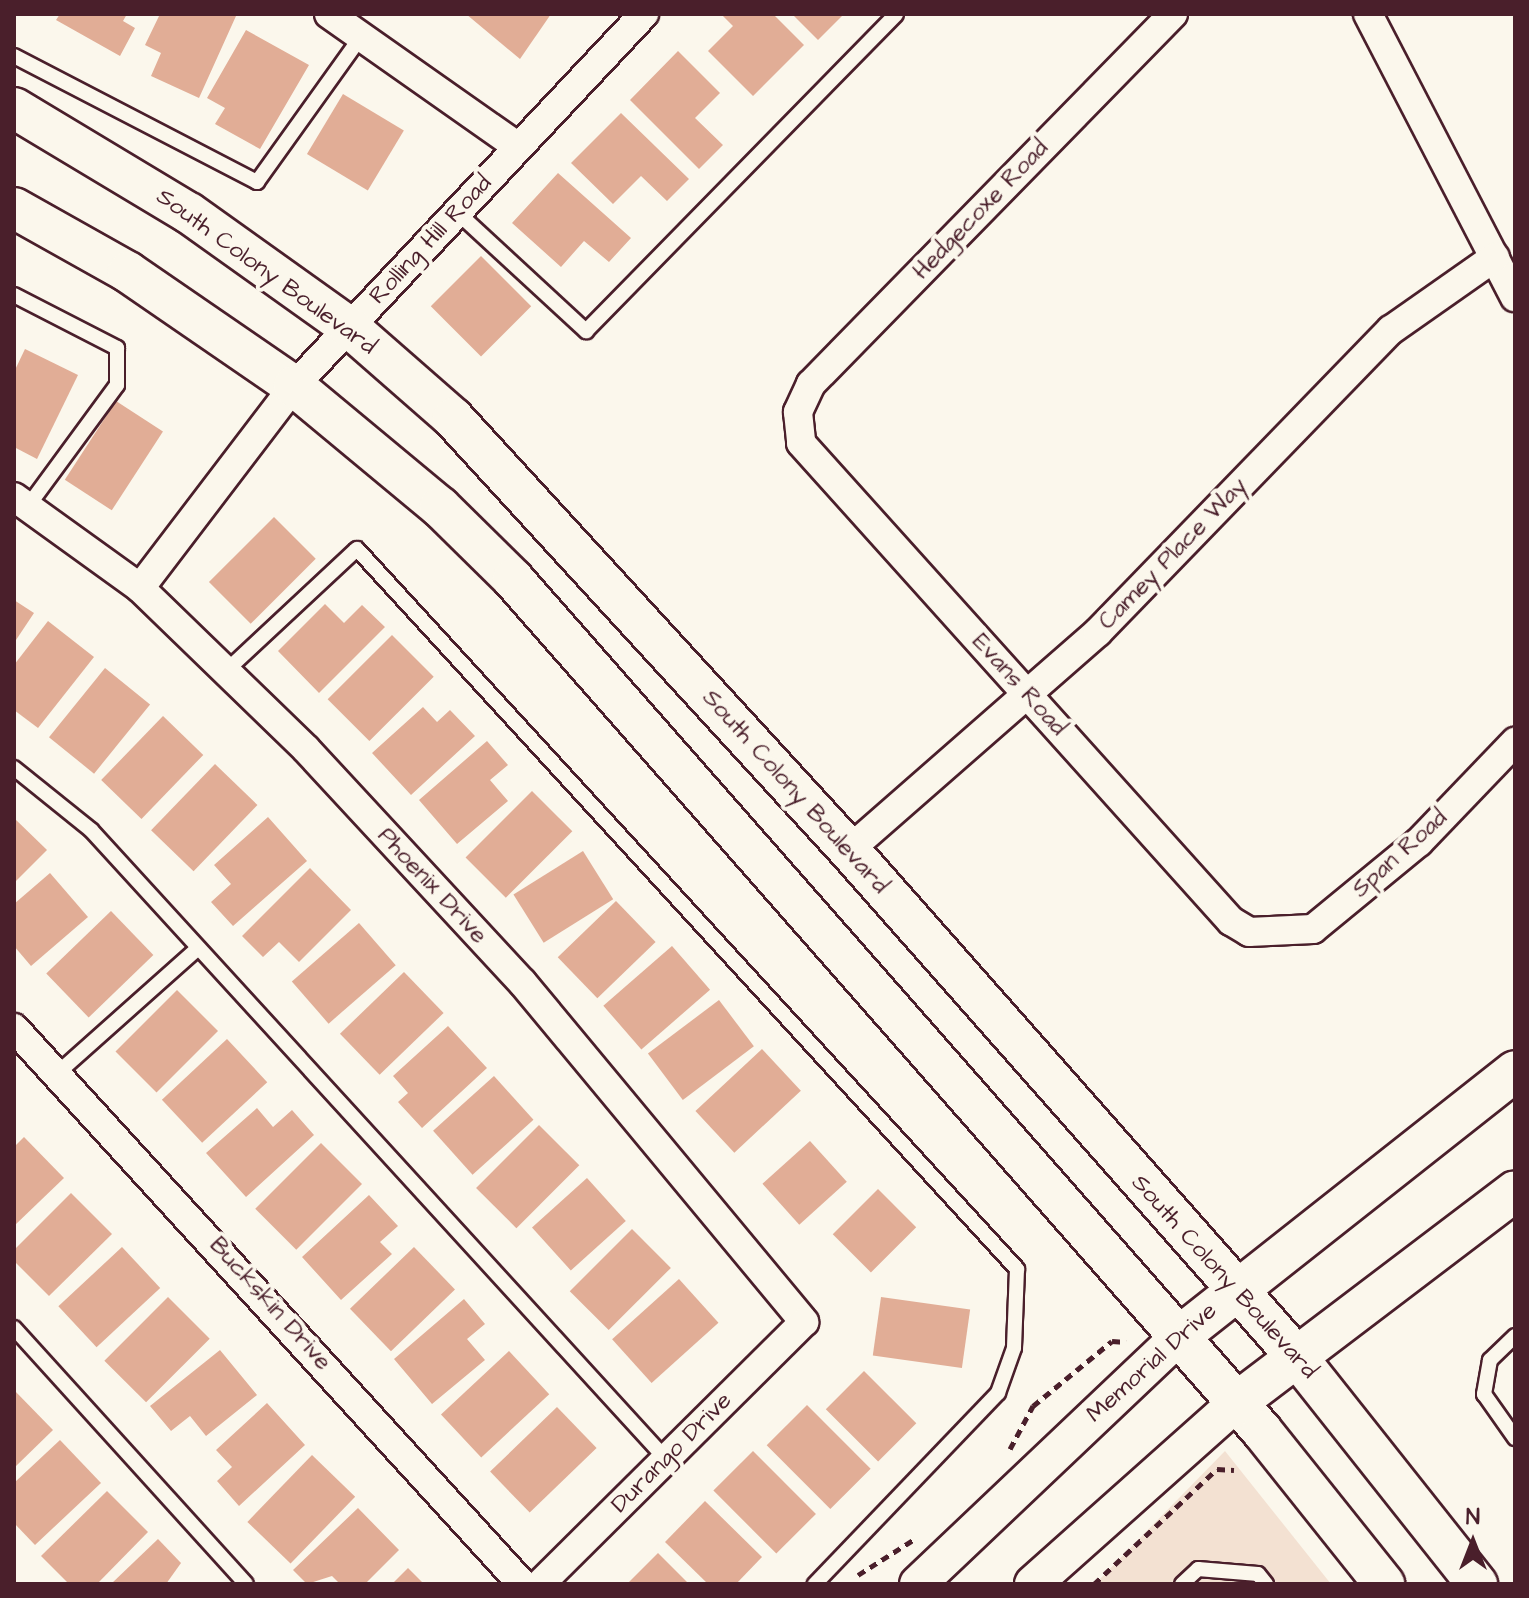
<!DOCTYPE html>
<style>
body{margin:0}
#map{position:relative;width:1529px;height:1598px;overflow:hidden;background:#fbf7ec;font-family:"Architects Daughter",sans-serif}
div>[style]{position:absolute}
.built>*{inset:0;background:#f3e1d2}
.building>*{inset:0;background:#e1ad96;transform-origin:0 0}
.path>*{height:5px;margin-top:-2.5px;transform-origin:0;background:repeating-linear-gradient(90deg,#4a1f2b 0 8px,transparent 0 14px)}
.roads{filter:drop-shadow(2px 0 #4a1f2b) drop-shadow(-2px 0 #4a1f2b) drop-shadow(0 2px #4a1f2b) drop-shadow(0 -2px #4a1f2b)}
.service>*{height:14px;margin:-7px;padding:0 7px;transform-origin:7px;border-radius:7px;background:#fbf7ec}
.minor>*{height:28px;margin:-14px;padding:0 14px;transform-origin:14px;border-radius:14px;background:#fbf7ec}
.tertiary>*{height:36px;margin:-18px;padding:0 18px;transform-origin:18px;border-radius:18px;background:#fbf7ec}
.secondary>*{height:40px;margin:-20px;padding:0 20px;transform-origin:20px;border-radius:20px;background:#fbf7ec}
span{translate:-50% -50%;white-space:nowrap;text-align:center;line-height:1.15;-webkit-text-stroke:8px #fbf7ec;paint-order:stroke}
.street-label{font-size:24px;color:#4a1f2b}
.frame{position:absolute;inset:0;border:16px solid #4a1f2b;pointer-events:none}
.north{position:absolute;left:1433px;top:1502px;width:80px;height:80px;-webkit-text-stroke:6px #fbf7ec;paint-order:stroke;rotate:0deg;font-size:22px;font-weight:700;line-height:32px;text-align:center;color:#4a1f2b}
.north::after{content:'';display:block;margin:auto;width:28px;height:36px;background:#4a1f2b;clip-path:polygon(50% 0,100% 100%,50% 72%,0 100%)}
</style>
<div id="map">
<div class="built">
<div style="clip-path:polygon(1225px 1451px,1331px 1584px,1095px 1584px)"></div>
</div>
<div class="building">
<div style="clip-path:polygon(60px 14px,127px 14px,123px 21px,135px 28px,120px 56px,56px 20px)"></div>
<div style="clip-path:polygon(160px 14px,236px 16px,199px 98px,151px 76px,161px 53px,145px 45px)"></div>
<div style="clip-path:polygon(466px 14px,551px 14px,520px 59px)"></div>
<div style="clip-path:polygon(721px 14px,773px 14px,804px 45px,753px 96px,708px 51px,733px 26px)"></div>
<div style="clip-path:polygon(792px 14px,844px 14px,818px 40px)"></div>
<div style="clip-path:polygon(246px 30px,309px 65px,260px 149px,215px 124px,225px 108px,207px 98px)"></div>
<div style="clip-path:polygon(678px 51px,720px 93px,695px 118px,723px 145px,699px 169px,630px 100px)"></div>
<div style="left:343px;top:94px;width:71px;height:70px;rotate:31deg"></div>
<div style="clip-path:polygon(621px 113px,689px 179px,667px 201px,641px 176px,613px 204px,571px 163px)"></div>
<div style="clip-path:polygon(558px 173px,631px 238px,609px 262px,584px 241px,561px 267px,512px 223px)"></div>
<div style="left:481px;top:256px;width:71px;height:71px;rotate:45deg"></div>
<div style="clip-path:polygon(25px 349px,78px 375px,37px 459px,14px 447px,14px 372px)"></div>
<div style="left:116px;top:401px;width:56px;height:94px;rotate:33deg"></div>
<div style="left:274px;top:517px;width:59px;height:92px;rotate:45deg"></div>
<div style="clip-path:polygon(14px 600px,34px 613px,14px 643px)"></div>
<div style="clip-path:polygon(325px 604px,344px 623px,362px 605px,385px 627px,319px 693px,278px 651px)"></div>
<div style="clip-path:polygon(48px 621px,94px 657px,38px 728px,14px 710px,14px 665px)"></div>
<div style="left:392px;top:635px;width:59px;height:91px;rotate:45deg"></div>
<div style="left:105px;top:668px;width:58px;height:89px;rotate:39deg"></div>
<div style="clip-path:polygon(423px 707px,437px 722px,450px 710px,475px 736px,411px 795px,372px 753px)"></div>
<div style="left:163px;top:716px;width:56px;height:89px;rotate:44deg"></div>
<div style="clip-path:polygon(487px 741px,508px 765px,490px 780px,508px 801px,457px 844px,419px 800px)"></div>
<div style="left:215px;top:764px;width:59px;height:92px;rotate:44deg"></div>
<div style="left:532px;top:791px;width:57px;height:94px;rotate:45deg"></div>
<div style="clip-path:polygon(268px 817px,307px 861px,233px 926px,211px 902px,231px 884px,214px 865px)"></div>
<div style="clip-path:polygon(14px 818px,47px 850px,14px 883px)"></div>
<div style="left:583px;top:851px;width:57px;height:82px;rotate:58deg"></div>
<div style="clip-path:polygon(310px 868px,351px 910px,299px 962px,279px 942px,263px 957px,242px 936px)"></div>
<div style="clip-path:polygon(50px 873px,88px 917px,31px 966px,14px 946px,14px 904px)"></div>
<div style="left:616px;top:901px;width:57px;height:81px;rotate:46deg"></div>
<div style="left:111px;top:911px;width:61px;height:90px;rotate:46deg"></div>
<div style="left:359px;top:923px;width:56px;height:89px;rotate:49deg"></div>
<div style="left:672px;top:946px;width:58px;height:91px;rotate:49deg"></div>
<div style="left:404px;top:972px;width:57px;height:89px;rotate:46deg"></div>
<div style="left:177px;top:990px;width:58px;height:87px;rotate:45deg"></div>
<div style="left:719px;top:1000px;width:58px;height:89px;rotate:53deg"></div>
<div style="clip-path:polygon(448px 1026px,487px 1068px,422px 1128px,398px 1102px,408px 1093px,393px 1076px)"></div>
<div style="left:227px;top:1039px;width:59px;height:89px;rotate:47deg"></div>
<div style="left:762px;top:1049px;width:57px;height:91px;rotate:47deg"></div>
<div style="left:494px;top:1076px;width:59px;height:82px;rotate:48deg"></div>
<div style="clip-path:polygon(257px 1108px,273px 1127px,292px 1110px,314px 1135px,246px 1197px,206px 1153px)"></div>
<div style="left:539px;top:1125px;width:57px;height:89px;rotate:45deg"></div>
<div style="clip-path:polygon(24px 1137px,64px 1178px,14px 1226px,14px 1147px)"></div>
<div style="left:810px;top:1141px;width:55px;height:64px;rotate:48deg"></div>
<div style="left:321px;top:1143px;width:58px;height:93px;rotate:45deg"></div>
<div style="left:587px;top:1178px;width:58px;height:74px;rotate:48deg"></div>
<div style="left:878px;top:1189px;width:54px;height:64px;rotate:45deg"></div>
<div style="clip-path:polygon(71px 1193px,112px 1234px,49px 1296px,14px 1261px,14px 1250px)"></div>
<div style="clip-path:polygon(369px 1195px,398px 1226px,380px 1242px,392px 1254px,341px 1300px,302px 1257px)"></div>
<div style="left:632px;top:1229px;width:55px;height:88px;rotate:45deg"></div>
<div style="left:122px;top:1247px;width:56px;height:87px;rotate:47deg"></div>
<div style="left:414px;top:1247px;width:59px;height:89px;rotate:46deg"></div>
<div style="left:679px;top:1279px;width:59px;height:90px;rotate:48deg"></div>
<div style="left:168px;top:1297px;width:59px;height:90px;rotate:45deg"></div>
<div style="left:881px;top:1297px;width:90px;height:59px;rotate:8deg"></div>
<div style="clip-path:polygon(464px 1299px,485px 1324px,467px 1339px,485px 1360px,432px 1404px,394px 1359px)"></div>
<div style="clip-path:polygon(220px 1350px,257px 1395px,206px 1436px,190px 1416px,171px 1431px,150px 1406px)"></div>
<div style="left:509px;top:1351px;width:59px;height:93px;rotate:47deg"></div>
<div style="left:864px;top:1371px;width:74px;height:54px;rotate:45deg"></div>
<div style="clip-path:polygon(14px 1390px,53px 1430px,14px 1468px)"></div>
<div style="clip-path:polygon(267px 1403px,305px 1445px,239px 1506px,217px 1481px,232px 1467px,216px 1450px)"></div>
<div style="left:807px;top:1405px;width:90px;height:57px;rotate:45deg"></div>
<div style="left:557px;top:1407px;width:57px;height:93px;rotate:46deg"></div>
<div style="clip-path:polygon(60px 1440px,101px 1483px,35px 1545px,14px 1523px,14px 1483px)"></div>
<div style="left:753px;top:1451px;width:89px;height:56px;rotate:45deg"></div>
<div style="left:312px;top:1455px;width:60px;height:93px;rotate:44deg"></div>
<div style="clip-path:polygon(107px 1491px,148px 1532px,97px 1584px,69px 1584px,41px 1556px)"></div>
<div style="clip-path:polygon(705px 1501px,762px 1557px,736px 1584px,708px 1584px,665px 1542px)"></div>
<div style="clip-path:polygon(358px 1508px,399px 1550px,365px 1584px,340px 1584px,332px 1576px,307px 1584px,293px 1570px)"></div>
<div style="clip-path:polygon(158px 1539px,181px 1563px,166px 1584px,111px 1584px)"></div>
<div style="clip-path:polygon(658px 1553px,689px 1584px,627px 1584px)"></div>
<div style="clip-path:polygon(408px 1568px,424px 1584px,392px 1584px)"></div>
</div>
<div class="path">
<div style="left:1010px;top:1449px;width:49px;rotate:-61.9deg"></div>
<div style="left:1033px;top:1406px;width:102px;rotate:-39.4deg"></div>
<div style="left:1112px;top:1341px;width:14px;rotate:4deg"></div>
<div style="left:858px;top:1575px;width:65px;rotate:-32.5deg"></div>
<div style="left:1094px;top:1584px;width:168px;rotate:-43.1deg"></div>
<div style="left:1217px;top:1469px;width:17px;rotate:3deg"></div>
</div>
<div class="roads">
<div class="service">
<div style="left:14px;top:56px;width:274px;rotate:27.4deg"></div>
<div style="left:257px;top:182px;width:178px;rotate:-54.4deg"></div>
<div style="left:457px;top:212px;width:176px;rotate:42.7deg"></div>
<div style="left:586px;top:331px;width:443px;rotate:-45.6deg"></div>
<div style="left:14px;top:295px;width:116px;rotate:27.2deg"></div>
<div style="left:117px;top:348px;width:37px;rotate:90deg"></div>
<div style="left:117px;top:385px;width:150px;rotate:126.3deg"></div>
<div style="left:226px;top:671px;width:179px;rotate:-43deg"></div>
<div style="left:357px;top:549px;width:977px;rotate:47.49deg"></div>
<div style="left:1017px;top:1269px;width:79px;rotate:92.2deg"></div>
<div style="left:1014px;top:1348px;width:48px;rotate:109.6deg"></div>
<div style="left:998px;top:1393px;width:265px;rotate:133.8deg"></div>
<div style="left:14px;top:768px;width:99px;rotate:38.8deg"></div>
<div style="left:91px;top:830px;width:852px;rotate:47.57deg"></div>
<div style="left:60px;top:1071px;width:185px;rotate:-41.7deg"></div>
<div style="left:14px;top:1328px;width:345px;rotate:47.8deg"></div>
<div style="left:1515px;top:1336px;width:35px;rotate:136deg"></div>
<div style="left:1490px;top:1360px;width:35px;rotate:100deg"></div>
<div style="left:1484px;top:1394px;width:54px;rotate:54.8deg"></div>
<div style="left:1182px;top:1584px;width:22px;rotate:-43deg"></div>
<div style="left:1198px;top:1569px;width:60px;rotate:4.8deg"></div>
<div style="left:1258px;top:1574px;width:13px;rotate:51deg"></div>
</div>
<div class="minor">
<div style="left:329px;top:14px;width:231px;rotate:35.1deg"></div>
<div style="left:1173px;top:14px;width:518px;rotate:134.37deg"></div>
<div style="left:811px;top:384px;width:31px;rotate:115deg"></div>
<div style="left:798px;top:412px;width:31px;rotate:84deg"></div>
<div style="left:801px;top:443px;width:643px;rotate:48.03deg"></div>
<div style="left:1231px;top:921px;width:21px;rotate:31deg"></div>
<div style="left:1249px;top:932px;width:64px;rotate:-2.7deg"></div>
<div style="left:1313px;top:929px;width:137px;rotate:-39.4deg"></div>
<div style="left:1419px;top:842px;width:139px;rotate:-46.2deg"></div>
<div style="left:1368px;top:14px;width:319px;rotate:62.6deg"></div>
<div style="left:14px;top:497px;width:155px;rotate:35.8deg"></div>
<div style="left:140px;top:588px;width:231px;rotate:44.1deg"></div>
<div style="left:306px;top:749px;width:318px;rotate:47.2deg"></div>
<div style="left:522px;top:982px;width:442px;rotate:50.3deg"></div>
<div style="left:804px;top:1322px;width:372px;rotate:135.2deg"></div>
<div style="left:140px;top:588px;width:254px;rotate:-52.7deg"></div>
<div style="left:294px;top:386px;width:511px;rotate:-46.75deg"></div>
<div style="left:849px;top:850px;width:331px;rotate:-41.2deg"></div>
<div style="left:1098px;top:632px;width:421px;rotate:-45.9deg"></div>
<div style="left:1391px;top:330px;width:127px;rotate:-35.1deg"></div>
<div style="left:14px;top:1028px;width:753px;rotate:47.58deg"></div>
</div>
<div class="tertiary">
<div style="left:918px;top:1584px;width:356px;rotate:-43.5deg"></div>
<div style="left:1033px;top:1584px;width:272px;rotate:-41.7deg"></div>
</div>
<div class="secondary">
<div style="left:14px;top:108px;width:204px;rotate:31deg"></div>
<div style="left:189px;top:213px;width:196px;rotate:35.5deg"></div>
<div style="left:349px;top:327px;width:138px;rotate:41.2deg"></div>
<div style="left:453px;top:418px;width:586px;rotate:47.49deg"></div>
<div style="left:849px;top:850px;width:677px;rotate:48.54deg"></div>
<div style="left:1297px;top:1357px;width:290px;rotate:51.6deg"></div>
<div style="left:14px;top:208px;width:131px;rotate:29.3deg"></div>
<div style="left:128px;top:272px;width:201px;rotate:34.5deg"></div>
<div style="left:294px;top:386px;width:190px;rotate:39.7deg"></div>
<div style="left:440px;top:507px;width:103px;rotate:44.6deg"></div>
<div style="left:513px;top:579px;width:1134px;rotate:48.68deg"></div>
<div style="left:1262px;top:1431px;width:196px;rotate:51.4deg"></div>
<div style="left:1176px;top:1339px;width:432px;rotate:-38.3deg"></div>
<div style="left:1236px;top:1403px;width:350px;rotate:-37.2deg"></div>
</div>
</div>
<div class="street-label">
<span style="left:981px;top:210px;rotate:-46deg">Hedgecoxe Road</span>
<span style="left:431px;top:240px;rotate:-47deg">Rolling Hill Road</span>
<span style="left:266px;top:272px;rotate:36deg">South Colony Boulevard</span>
<span style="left:1173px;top:554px;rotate:-46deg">Camey Place Way</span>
<span style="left:1019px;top:685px;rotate:48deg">Evans Road</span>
<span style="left:795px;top:792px;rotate:48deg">South Colony Boulevard</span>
<span style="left:1400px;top:854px;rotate:-42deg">Span Road</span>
<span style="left:432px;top:886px;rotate:47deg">Phoenix Drive</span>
<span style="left:1224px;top:1277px;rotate:48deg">South Colony Boulevard</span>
<span style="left:270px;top:1304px;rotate:48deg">Buckskin Drive</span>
<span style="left:1152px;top:1363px;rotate:-42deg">Memorial Drive</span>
<span style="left:672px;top:1453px;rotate:-45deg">Durango Drive</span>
</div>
<div class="frame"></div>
<div class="north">N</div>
</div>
